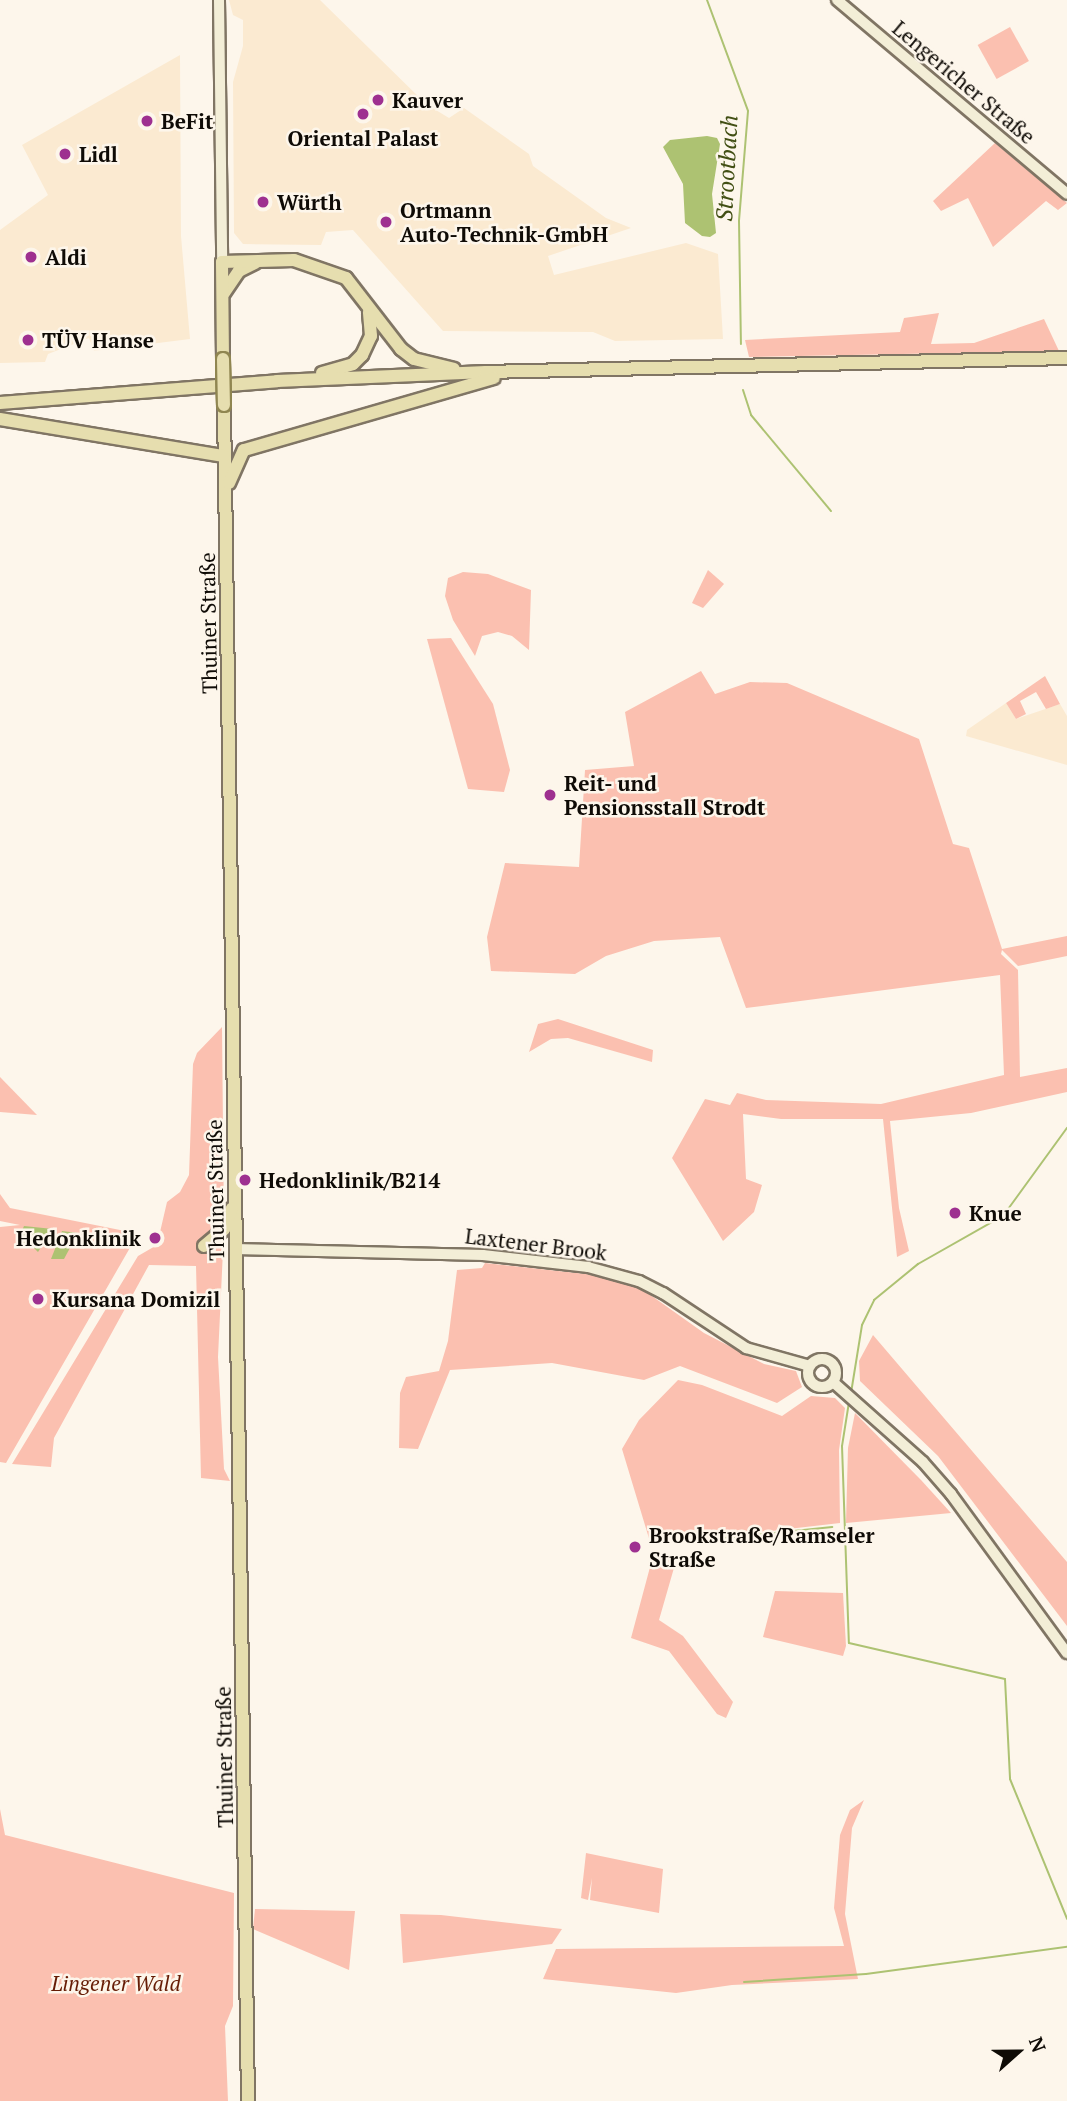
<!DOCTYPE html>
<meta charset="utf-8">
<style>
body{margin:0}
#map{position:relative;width:1067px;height:2101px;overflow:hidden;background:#fdf6eb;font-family:"PT Serif",serif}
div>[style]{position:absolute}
.built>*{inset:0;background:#fbead1}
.green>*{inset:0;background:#fbc0b0;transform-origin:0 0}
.water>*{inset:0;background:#adc272}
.stream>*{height:2px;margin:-1px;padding:0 1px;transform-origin:1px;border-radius:1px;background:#adc272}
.roads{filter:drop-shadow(2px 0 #807564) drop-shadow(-2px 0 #807564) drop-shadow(0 2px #807564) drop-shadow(0 -2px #807564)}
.secondary>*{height:10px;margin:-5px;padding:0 5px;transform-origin:5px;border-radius:5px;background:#f3eed7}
.secondary>.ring{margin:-5px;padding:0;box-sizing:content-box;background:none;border:10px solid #f3eed7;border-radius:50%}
.primary>*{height:12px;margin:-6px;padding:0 6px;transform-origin:6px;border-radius:6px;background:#e6deaf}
.bridges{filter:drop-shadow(2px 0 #908651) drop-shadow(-2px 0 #908651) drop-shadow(0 2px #908651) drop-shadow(0 -2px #908651)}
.primary-bridge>*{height:12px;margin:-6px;padding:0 6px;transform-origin:6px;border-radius:6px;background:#e6deaf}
.dots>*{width:19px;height:19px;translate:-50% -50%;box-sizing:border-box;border:4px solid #fdf6eb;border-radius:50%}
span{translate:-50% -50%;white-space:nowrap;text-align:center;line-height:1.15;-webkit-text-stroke:5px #fdf6eb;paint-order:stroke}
.street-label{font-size:21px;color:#0f0b06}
.poi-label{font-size:21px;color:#0f0b06;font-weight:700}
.left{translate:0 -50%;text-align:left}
.right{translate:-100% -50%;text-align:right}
.park-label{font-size:21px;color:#661c05;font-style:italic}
.water-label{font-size:23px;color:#424f14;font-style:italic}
.north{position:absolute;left:983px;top:2017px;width:70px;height:70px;-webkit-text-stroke:5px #fdf6eb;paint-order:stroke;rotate:69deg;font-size:19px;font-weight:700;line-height:28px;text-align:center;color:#0f0b06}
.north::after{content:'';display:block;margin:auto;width:24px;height:32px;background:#0f0b06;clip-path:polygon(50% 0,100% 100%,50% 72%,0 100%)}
</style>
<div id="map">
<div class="built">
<div style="clip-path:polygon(229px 0,320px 0,426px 104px,449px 118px,464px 108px,529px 154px,533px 166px,606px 218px,631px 228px,548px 256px,554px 275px,686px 243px,718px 254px,723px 339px,615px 341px,593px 332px,443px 331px,353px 230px,326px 232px,321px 245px,243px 244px,234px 233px,233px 82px,243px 46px,243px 20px,233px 15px)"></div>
<div style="clip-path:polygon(180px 55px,181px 236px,190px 339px,94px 351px,89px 338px,48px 354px,45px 362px,0 363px,0 230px,48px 195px,22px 145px)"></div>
<div style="clip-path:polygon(1006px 703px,1016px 719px,1060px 704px,1067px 716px,1067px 765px,966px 736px,967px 730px)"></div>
</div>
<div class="green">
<div style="left:1010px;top:27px;width:39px;height:37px;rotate:61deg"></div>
<div style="clip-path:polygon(995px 143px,1067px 203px,1058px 210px,1046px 201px,993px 247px,968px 198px,941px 211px,933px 201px)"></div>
<div style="clip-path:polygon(939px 313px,931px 344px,974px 343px,1044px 319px,1059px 351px,749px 357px,745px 340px,900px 332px,904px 318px)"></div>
<div style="clip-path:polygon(708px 570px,724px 584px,703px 608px,692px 603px)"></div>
<div style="clip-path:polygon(463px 572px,488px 574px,531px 590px,529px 650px,512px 636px,498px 632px,482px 636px,475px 656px,453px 620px,445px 596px,448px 578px)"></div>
<div style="clip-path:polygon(451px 638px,493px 704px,510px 770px,504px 792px,468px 789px,427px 639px)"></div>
<div style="clip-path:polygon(701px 671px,715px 694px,750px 682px,787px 683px,919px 739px,953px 844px,969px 848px,1002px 949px,1067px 936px,1067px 956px,1018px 966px,1002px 950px,1001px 954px,1018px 970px,1020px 1077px,1067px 1068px,1067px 1092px,971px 1113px,890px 1121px,899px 1208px,909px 1251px,897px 1257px,883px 1119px,781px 1119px,743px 1114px,746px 1179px,762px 1185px,754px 1212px,723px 1241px,672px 1158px,705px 1099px,730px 1105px,737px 1093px,766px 1100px,881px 1104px,1004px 1075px,1000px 975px,746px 1008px,720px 937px,654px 941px,606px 956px,575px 974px,491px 971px,487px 937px,505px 863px,579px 867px,585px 770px,634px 766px,625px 712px)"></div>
<div style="clip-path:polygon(1045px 676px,1060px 704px,1046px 709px,1036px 692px,1020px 701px,1026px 714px,1016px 719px,1006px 703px)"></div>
<div style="clip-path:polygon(558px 1019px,653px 1050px,652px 1062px,568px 1038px,551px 1039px,529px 1052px,538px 1024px)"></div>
<div style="clip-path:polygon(222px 1027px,224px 1229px,218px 1357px,224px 1469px,230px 1481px,201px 1478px,196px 1266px,149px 1265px,54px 1438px,51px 1467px,12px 1464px,138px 1256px,157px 1245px,167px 1202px,180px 1192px,189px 1175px,193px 1064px,197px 1053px)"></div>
<div style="clip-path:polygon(0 1077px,37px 1115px,0 1112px)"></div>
<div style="clip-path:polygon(0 1194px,10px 1208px,125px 1231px,131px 1246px,6px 1463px,0 1462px,0 1227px,20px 1225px,0 1221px)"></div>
<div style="clip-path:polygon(485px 1263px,613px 1277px,642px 1289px,704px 1333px,764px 1364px,796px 1371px,802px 1387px,777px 1403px,680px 1366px,644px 1380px,552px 1363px,450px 1370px,418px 1449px,399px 1448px,400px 1393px,406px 1377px,439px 1371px,448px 1341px,457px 1270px,482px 1268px)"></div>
<div style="clip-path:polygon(873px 1335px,1067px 1562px,1067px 1626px,938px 1456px,860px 1381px,859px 1361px)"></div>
<div style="clip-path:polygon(678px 1380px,702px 1385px,782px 1416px,811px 1396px,835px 1398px,845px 1408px,839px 1450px,840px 1523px,651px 1545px,622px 1449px,639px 1420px)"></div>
<div style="clip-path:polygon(855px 1413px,921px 1480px,951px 1513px,846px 1523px,848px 1448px)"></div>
<div style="clip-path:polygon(678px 1554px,659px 1620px,683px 1636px,733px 1702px,726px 1718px,717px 1714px,669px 1651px,631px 1638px,653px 1556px)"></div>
<div style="clip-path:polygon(775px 1591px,843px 1593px,846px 1646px,843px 1656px,763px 1637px)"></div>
<div style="clip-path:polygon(864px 1800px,852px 1828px,845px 1914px,858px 1979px,732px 1985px,676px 1993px,543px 1979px,556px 1949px,844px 1946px,834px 1908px,840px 1835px,850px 1810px)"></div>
<div style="clip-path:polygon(0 1809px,5px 1835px,234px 1893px,233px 2006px,225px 2026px,228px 2101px,0 2101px)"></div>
<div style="clip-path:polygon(586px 1853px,663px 1869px,659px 1913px,590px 1900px,592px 1878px,588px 1900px,581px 1898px)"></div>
<div style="clip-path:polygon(255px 1909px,355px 1911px,349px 1970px,253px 1929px)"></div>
<div style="clip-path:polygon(400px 1914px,441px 1915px,562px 1929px,552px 1944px,403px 1963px)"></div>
</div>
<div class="water">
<div style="clip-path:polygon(707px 136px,717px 138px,720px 144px,712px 194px,716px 233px,710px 237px,702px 236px,685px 223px,683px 184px,663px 147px,670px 140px)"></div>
<div style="clip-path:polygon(24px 1226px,53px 1229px,38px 1252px,29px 1243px,17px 1242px)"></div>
<div style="clip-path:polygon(62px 1231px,78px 1233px,64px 1259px,51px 1259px)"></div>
</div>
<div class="stream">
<div style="left:707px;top:0;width:118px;rotate:69.7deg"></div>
<div style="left:748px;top:111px;width:110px;rotate:94.7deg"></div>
<div style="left:739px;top:221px;width:123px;rotate:89.1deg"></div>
<div style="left:743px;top:390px;width:26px;rotate:72deg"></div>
<div style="left:751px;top:415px;width:125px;rotate:50.2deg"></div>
<div style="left:851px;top:1393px;width:69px;rotate:-80.8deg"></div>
<div style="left:862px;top:1325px;width:28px;rotate:-64deg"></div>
<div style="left:874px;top:1300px;width:57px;rotate:-39.3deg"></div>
<div style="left:918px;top:1264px;width:98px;rotate:-29.5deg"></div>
<div style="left:1003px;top:1216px;width:109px;rotate:-54deg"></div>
<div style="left:849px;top:1402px;width:45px;rotate:99deg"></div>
<div style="left:842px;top:1446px;width:197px;rotate:88deg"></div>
<div style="left:849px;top:1643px;width:160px;rotate:13deg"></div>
<div style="left:1005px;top:1679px;width:100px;rotate:87.1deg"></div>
<div style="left:1010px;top:1779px;width:151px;rotate:67.8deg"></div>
<div style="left:696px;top:1541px;width:137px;rotate:-5.9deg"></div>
<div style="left:744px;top:1982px;width:122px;rotate:-3.8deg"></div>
<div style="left:866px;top:1974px;width:203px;rotate:-7.7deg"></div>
</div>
<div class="roads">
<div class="secondary">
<div style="left:219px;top:0;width:262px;rotate:89.3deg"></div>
<div style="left:837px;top:0;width:301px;rotate:40.1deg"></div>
<div style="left:235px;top:1249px;width:248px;rotate:1.4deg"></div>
<div style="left:483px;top:1255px;width:106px;rotate:6.5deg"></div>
<div style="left:588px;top:1267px;width:53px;rotate:15.4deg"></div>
<div style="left:639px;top:1281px;width:27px;rotate:27deg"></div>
<div style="left:663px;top:1293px;width:100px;rotate:33.5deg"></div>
<div style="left:746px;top:1348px;width:66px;rotate:15.7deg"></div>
<div class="ring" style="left:808px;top:1359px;width:18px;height:18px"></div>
<div style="left:833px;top:1382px;width:120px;rotate:41.6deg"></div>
<div style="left:923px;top:1462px;width:43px;rotate:48.8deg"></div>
<div style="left:951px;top:1494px;width:197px;rotate:53.9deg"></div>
</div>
<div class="primary">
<div style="left:224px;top:293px;width:27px;rotate:-56deg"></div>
<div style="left:239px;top:271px;width:18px;rotate:-27deg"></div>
<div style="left:223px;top:359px;width:97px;rotate:-90.6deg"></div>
<div style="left:222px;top:262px;width:72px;rotate:-1.6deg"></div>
<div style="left:294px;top:260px;width:55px;rotate:19.1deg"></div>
<div style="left:346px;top:278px;width:90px;rotate:52.2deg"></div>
<div style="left:401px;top:349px;width:16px;rotate:38deg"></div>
<div style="left:414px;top:359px;width:41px;rotate:14deg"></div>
<div style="left:322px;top:373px;width:32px;rotate:-16deg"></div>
<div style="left:353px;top:364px;width:13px;rotate:-45deg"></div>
<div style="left:362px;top:355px;width:21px;rotate:-65deg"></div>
<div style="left:371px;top:336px;width:24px;rotate:-95deg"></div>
<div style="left:0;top:403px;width:278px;rotate:-4.5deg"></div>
<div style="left:277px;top:381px;width:209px;rotate:-2.5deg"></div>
<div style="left:486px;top:372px;width:581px;rotate:-1.38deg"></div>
<div style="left:224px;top:405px;width:1696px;rotate:89.19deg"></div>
<div style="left:0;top:419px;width:227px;rotate:9.4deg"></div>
<div style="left:229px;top:483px;width:36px;rotate:-66deg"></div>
<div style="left:244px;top:450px;width:260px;rotate:-16.1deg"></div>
<div style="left:204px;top:1246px;width:26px;rotate:-40deg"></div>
<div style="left:224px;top:1229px;width:22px;rotate:-69deg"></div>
</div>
</div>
<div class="bridges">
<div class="primary-bridge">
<div style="left:223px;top:359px;width:46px;rotate:88.8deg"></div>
</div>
</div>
<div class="dots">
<div style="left:378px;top:100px;background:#9e3090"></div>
<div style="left:363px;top:114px;background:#9e3090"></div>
<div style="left:147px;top:121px;background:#9e3090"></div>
<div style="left:65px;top:154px;background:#9e3090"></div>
<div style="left:263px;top:202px;background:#9e3090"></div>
<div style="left:386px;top:222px;background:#9e3090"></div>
<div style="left:31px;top:257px;background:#9e3090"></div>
<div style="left:28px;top:340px;background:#9e3090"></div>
<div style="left:550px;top:795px;background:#9e3090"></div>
<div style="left:245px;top:1180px;background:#9e3090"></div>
<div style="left:955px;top:1213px;background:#9e3090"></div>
<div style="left:155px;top:1238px;background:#9e3090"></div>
<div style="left:38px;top:1299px;background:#9e3090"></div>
<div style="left:635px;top:1547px;background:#9e3090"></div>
</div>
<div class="street-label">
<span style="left:964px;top:82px;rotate:40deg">Lengericher Straße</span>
<span style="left:208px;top:623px;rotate:-91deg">Thuiner Straße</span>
<span style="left:215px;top:1190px;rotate:-91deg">Thuiner Straße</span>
<span style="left:536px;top:1244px;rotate:7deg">Laxtener Brook</span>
<span style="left:224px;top:1757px;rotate:-91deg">Thuiner Straße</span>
</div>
<div class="poi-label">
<span class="left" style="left:392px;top:100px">Kauver</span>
<span class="left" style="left:161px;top:121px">BeFit</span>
<span style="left:363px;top:138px">Oriental Palast</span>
<span class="left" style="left:79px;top:154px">Lidl</span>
<span class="left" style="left:277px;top:202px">Würth</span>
<span class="left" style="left:400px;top:222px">Ortmann<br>Auto-Technik-GmbH</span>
<span class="left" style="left:45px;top:257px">Aldi</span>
<span class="left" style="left:42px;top:340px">TÜV Hanse</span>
<span class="left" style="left:564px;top:795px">Reit- und<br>Pensionsstall Strodt</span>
<span class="left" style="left:259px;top:1180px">Hedonklinik/B214</span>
<span class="left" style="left:969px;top:1213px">Knue</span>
<span class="right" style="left:141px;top:1238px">Hedonklinik</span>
<span class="left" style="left:52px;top:1299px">Kursana Domizil</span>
<span class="left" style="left:649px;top:1547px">Brookstraße/Ramseler<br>Straße</span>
</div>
<div class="park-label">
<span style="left:116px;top:1983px">Lingener Wald</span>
</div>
<div class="water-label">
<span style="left:727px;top:168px;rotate:-87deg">Strootbach</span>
</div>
<div class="north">N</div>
</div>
